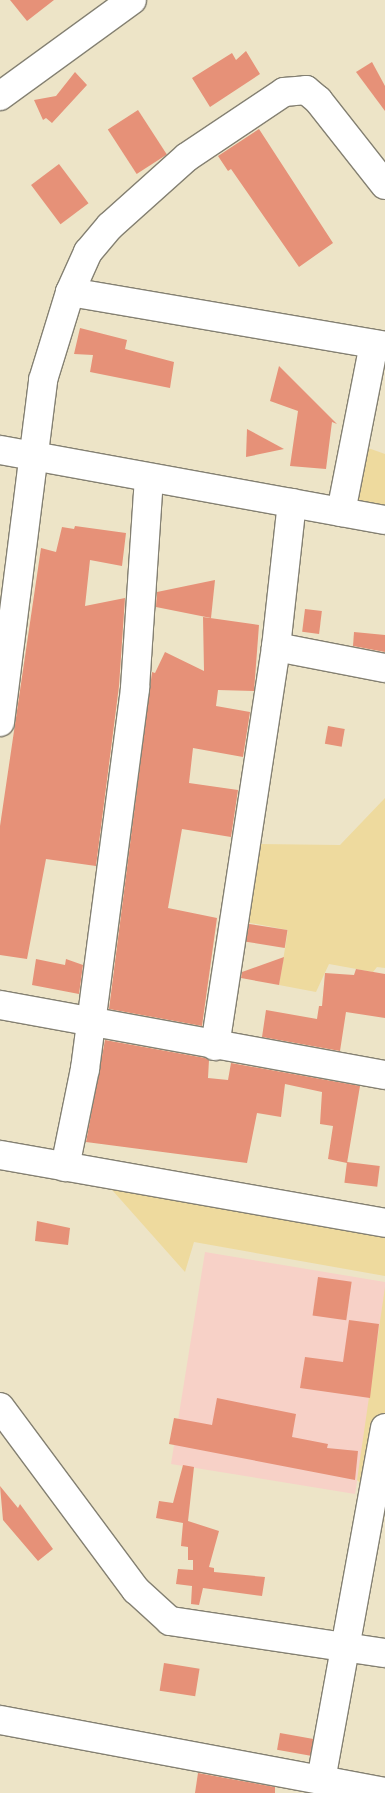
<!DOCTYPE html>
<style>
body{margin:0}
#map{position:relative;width:385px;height:1793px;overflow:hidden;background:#ede4c7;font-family:Kalam,sans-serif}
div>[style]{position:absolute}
.built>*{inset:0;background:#f7d1c7}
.sand>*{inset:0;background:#eeda9e}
.building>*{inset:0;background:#e69178;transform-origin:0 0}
.roads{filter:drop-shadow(1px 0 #848072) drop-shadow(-1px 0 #848072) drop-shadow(0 1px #848072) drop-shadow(0 -1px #848072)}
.minor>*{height:28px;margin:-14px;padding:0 14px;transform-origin:14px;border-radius:14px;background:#fff}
span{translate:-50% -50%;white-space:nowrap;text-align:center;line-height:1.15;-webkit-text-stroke:5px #f7f3e8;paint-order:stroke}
</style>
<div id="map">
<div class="built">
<div style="clip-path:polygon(205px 1252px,385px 1282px,385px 1302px,355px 1494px,171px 1464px)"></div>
</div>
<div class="sand">
<div style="clip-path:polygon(354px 443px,385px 454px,385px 510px,353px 504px)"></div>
<div style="clip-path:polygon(385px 798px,385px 968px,377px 967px,373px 972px,329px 964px,316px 992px,279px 985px,288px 930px,235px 920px,258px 844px,340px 845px)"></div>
<div style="clip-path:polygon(97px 1173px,385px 1230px,385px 1276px,194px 1242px,185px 1272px)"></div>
<div style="clip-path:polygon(385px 1287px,385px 1413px,373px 1494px,357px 1480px)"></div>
</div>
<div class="building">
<div style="clip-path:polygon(10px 0,54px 0,27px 21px)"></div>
<div style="clip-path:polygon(246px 51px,260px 74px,210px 107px,192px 78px,232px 53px,236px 60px)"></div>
<div style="clip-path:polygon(372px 62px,385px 86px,385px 111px,356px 72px)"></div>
<div style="clip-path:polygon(75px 72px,87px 85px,52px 123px,46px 118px,43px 120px,34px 100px,56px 96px)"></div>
<div style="left:138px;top:110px;width:53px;height:36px;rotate:57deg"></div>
<div style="clip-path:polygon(259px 129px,333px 243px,299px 267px,231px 169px,228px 171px,218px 156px)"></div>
<div style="left:59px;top:164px;width:49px;height:35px;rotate:53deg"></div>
<div style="clip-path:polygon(80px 328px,127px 340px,125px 349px,174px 362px,170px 388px,90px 372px,93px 355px,74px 354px)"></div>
<div style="clip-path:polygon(279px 366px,337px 424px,332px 422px,326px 469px,290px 466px,298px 411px,270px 401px)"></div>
<div style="clip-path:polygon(247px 429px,284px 449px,246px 457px)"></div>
<div style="clip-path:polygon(75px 526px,126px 533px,122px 566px,90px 560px,85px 606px,125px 598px,119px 686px,96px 866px,46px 859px,27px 959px,0 955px,0 826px,41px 548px,56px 552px,62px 527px,74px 529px)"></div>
<div style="clip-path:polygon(215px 580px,211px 618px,156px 607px,157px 592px)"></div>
<div style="left:305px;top:609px;width:17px;height:23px;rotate:7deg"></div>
<div style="clip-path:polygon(203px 617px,259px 625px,254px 691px,218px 690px,216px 706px,250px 712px,243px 757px,193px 748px,189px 783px,238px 790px,231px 837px,182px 829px,168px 908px,217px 918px,202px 1026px,109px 1009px,152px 672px,155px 673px,165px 652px,204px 671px)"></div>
<div style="clip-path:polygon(354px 632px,385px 635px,385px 652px,353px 646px)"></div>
<div style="left:328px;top:726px;width:17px;height:18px;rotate:10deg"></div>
<div style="left:249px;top:924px;width:39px;height:18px;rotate:9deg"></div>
<div style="clip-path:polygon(284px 957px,279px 985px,241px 978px,242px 972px)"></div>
<div style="clip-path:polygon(36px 959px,65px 965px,66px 959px,83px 965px,79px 994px,32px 985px)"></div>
<div style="clip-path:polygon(356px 969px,385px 974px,385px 1018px,346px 1012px,340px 1051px,262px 1037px,266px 1010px,317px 1019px,319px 1006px,322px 1006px,325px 973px,354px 975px)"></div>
<div style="clip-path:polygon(105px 1040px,205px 1058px,209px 1060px,208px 1078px,228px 1080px,231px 1063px,360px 1086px,347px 1163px,328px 1159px,333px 1126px,320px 1124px,322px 1092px,285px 1084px,281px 1117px,257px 1113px,247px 1163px,86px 1142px)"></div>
<div style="left:347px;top:1162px;width:33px;height:21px;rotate:7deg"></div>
<div style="clip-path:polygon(37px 1221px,70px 1228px,68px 1245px,35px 1241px)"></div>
<div style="left:318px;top:1277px;width:34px;height:39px;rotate:8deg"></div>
<div style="clip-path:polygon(349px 1320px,379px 1324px,370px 1398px,300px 1388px,305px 1357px,343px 1362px)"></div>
<div style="clip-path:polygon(217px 1398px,296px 1414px,292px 1437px,328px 1444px,327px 1448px,358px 1451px,355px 1480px,169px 1444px,174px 1418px,212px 1425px)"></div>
<div style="clip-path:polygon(183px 1465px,194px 1467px,188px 1521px,219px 1531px,209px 1567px,214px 1568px,214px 1572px,265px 1577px,262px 1596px,203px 1588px,199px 1605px,191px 1604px,192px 1586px,176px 1584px,178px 1569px,193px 1570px,193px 1560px,188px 1560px,188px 1547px,181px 1546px,183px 1523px,156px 1518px,159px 1501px,173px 1503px)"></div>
<div style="clip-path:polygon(0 1486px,18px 1508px,20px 1504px,53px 1549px,38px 1561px,3px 1520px)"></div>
<div style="left:164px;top:1663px;width:36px;height:28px;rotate:9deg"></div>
<div style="left:280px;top:1733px;width:34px;height:17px;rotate:10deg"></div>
<div style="clip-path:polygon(198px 1773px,275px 1787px,275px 1793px,195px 1793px)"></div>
</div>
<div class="roads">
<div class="minor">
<div style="left:0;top:96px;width:163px;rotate:-36deg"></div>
<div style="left:70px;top:292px;width:44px;rotate:-65.8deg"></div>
<div style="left:88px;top:252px;width:34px;rotate:-50deg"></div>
<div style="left:110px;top:226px;width:103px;rotate:-41.9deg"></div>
<div style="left:187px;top:157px;width:117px;rotate:-33.8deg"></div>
<div style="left:284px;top:92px;width:22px;rotate:-5deg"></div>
<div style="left:306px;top:90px;width:16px;rotate:40deg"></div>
<div style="left:318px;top:100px;width:108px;rotate:51.8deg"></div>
<div style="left:0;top:450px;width:391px;rotate:10.3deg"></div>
<div style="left:341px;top:512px;width:171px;rotate:-78.9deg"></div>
<div style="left:276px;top:647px;width:111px;rotate:10.9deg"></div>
<div style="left:0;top:722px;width:345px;rotate:-82.8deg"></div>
<div style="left:43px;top:380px;width:92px;rotate:-72.9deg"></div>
<div style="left:70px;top:292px;width:320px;rotate:9.7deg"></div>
<div style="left:0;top:1005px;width:391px;rotate:10.3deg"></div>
<div style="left:215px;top:1046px;width:404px;rotate:-81.3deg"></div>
<div style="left:276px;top:647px;width:145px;rotate:-83.7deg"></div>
<div style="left:0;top:1155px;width:391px;rotate:10deg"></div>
<div style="left:65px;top:1167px;width:100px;rotate:-78.5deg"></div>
<div style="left:85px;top:1069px;width:384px;rotate:-82.5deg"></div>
<div style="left:135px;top:688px;width:210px;rotate:-86.2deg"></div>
<div style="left:0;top:1407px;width:228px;rotate:53.4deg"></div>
<div style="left:136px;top:1590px;width:46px;rotate:42.4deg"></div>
<div style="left:170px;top:1621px;width:217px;rotate:8.5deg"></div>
<div style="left:385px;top:1428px;width:358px;rotate:100.3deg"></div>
<div style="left:321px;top:1780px;width:65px;rotate:10.6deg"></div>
<div style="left:0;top:1720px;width:327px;rotate:10.6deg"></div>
</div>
</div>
</div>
